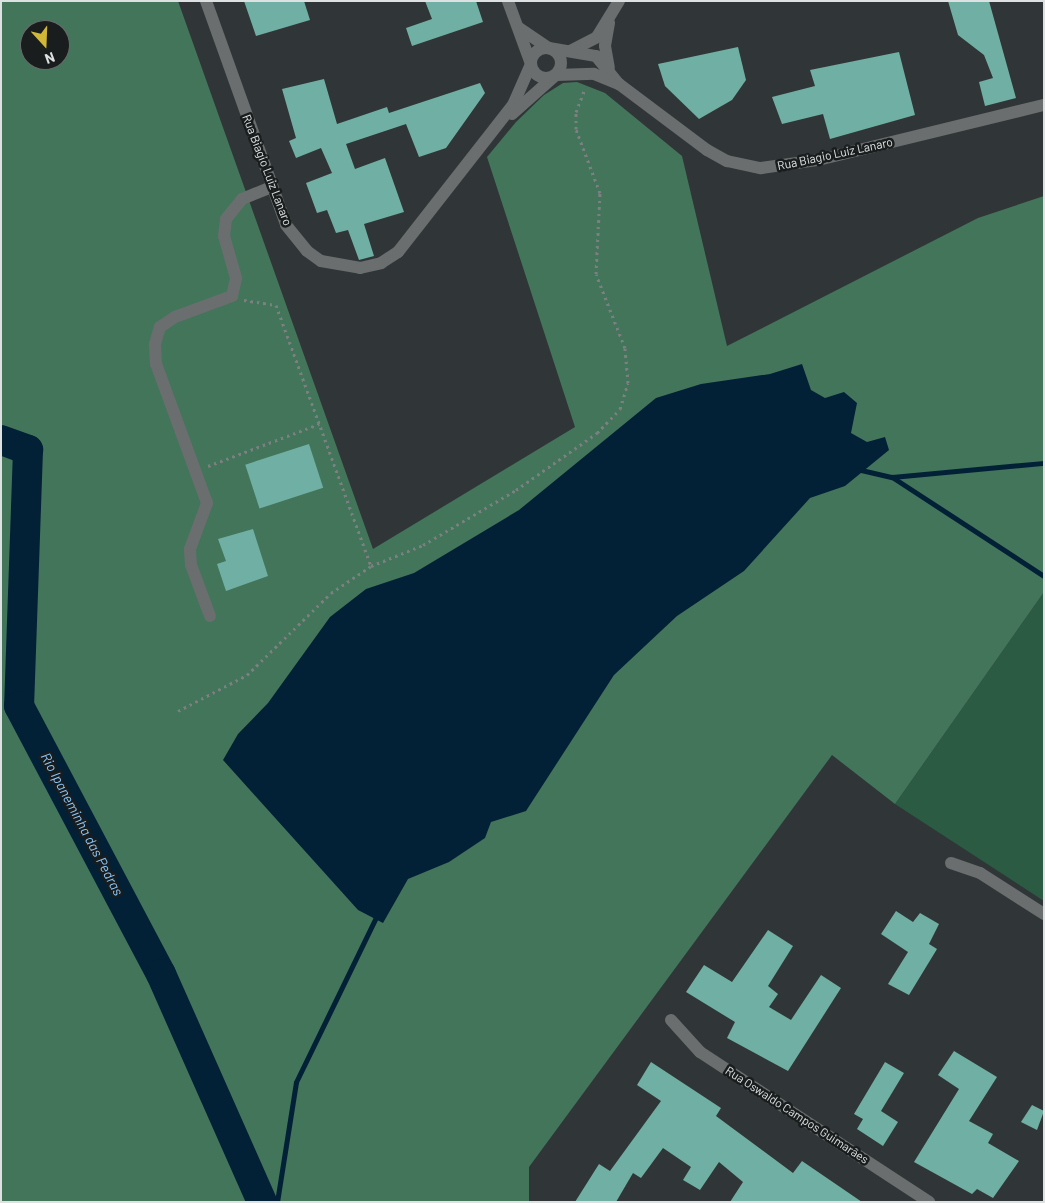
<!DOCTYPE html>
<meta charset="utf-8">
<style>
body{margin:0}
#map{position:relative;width:1045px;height:1203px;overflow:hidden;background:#303637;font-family:Barlow,sans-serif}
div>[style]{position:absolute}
.green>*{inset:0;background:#2b5b43}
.forest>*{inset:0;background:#43755b}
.water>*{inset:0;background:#032136}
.stream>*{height:5px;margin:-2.5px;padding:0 2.5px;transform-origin:2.5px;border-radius:2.5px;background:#032136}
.river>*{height:30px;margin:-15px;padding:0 15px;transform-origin:15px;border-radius:15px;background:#032136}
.building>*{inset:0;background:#70afa4;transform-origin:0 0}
.path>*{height:3px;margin-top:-1.5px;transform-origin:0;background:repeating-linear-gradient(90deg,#7b8080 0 2.5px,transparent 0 6.5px)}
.minor>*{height:12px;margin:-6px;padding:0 6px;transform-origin:6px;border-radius:6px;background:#6b6e6f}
.minor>.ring{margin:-6px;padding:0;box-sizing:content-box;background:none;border:12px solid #6b6e6f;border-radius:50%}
span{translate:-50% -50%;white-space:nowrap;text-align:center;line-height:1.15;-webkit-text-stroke:5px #1a1d1d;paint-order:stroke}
.street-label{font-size:12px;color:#dde1e1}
.water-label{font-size:14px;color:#89c7fb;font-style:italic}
.frame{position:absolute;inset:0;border:2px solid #dde1e1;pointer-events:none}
.north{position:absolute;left:20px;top:20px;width:50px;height:50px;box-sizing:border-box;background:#1a1d1d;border:1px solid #686b6b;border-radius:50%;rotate:160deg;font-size:14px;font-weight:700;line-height:20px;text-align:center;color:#dde1e1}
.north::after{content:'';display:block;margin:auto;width:18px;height:22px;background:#d1b736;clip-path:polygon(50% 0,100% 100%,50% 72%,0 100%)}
</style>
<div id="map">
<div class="green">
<div style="clip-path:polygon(1044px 592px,1044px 901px,895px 804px)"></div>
</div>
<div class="forest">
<div style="clip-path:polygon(evenodd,1px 1px,178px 1px,373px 549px,575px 427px,487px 157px,516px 122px,544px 95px,563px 83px,577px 82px,605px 93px,682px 156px,727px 346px,978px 218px,1044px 196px,1044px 592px,895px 804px,832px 755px,529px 1167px,529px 1202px,1px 1202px,1px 1px,30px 30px,60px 30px,60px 60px,30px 60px,30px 30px)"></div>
</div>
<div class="water">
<div style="clip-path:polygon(802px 364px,811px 390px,825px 398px,844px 392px,857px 403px,851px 433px,867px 442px,885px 437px,889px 450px,845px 486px,810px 498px,744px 571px,677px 616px,614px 675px,526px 811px,491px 822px,485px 838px,449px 862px,408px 879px,383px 923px,358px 910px,223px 760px,238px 734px,268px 703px,330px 617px,366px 589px,414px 573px,519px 510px,656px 398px,701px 384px,770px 374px)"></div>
</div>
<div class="stream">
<div style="left:861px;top:470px;width:32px;rotate:13deg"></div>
<div style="left:892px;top:477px;width:153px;rotate:-5.3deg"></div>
<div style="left:892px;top:477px;width:181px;rotate:33.1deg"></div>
<div style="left:277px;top:1202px;width:121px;rotate:-81deg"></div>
<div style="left:296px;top:1082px;width:188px;rotate:-64.1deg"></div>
</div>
<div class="river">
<div style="left:1px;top:440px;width:29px;rotate:20deg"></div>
<div style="left:28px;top:450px;width:256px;rotate:92deg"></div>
<div style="left:19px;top:706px;width:303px;rotate:62.1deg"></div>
<div style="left:161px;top:974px;width:249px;rotate:66.1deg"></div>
</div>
<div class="building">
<div style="clip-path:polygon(244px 1px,304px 1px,310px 20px,256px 36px)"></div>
<div style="clip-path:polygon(425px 1px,476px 1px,483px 22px,412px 46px,406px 28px,432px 19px)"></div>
<div style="clip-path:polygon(948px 1px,989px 1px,1016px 98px,985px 106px,979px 82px,993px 78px,984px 55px,958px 35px)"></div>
<div style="clip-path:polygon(738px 47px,746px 80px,732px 100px,699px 119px,665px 86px,658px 64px)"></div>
<div style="clip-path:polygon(899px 52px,915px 115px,830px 139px,823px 114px,782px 124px,772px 97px,815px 86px,810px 70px)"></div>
<div style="clip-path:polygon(324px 79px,337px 124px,387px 107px,389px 113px,480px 83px,485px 93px,446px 148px,419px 157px,406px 124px,346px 144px,355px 169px,385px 158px,404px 212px,364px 224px,374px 256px,359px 260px,348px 230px,336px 233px,327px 210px,317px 213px,306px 183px,332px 173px,321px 148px,296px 158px,289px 141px,296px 138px,282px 89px)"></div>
<div style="left:309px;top:444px;width:46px;height:67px;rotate:72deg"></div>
<div style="clip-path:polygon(253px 529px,268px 576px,226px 591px,217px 564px,226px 561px,218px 539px)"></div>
<div style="clip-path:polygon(896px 911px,913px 922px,920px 913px,939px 924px,929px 944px,937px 949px,909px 995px,888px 984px,908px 952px,881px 934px)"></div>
<div style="clip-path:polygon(768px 930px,793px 946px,768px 986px,778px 994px,769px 1007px,791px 1020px,821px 975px,841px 988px,788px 1071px,727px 1038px,735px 1022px,686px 992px,704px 965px,732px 982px)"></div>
<div style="clip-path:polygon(954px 1051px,997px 1077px,969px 1121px,993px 1134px,988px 1143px,1019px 1161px,993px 1198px,977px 1189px,972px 1194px,914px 1162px,959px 1089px,938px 1075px)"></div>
<div style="clip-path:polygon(651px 1062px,721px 1108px,716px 1116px,793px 1173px,802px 1161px,862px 1202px,730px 1202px,743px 1182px,719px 1162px,700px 1190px,683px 1180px,691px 1167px,663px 1148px,641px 1178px,633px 1173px,616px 1202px,575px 1202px,599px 1164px,610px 1171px,661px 1101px,637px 1085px)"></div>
<div style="clip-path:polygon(885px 1062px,904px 1073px,881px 1111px,898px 1122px,883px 1146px,857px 1129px,863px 1119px,854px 1114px)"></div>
<div style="clip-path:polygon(1032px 1105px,1044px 1111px,1037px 1130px,1021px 1122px)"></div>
</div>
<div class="path">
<div style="left:244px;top:300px;width:32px;rotate:9deg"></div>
<div style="left:276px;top:305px;width:278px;rotate:70deg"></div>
<div style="left:208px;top:466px;width:119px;rotate:-20.7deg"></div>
<div style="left:178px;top:711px;width:78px;rotate:-27.6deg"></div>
<div style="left:247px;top:675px;width:117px;rotate:-44.3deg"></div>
<div style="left:331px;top:593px;width:48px;rotate:-34deg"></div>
<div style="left:371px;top:566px;width:56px;rotate:-22deg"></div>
<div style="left:423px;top:545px;width:108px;rotate:-30.6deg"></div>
<div style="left:516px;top:490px;width:99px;rotate:-35.1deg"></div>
<div style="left:597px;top:433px;width:33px;rotate:-46deg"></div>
<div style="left:620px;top:409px;width:27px;rotate:-73deg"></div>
<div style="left:628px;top:383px;width:35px;rotate:-95deg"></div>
<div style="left:625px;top:348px;width:79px;rotate:-111.4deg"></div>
<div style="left:596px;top:274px;width:81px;rotate:-87.2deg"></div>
<div style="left:600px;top:193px;width:68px;rotate:-110.6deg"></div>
<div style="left:576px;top:129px;width:17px;rotate:-90deg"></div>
<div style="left:576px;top:112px;width:25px;rotate:-69deg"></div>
</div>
<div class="minor">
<div style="left:206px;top:1px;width:238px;rotate:70.3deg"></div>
<div style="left:286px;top:225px;width:33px;rotate:51deg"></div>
<div style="left:307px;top:251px;width:17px;rotate:36deg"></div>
<div style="left:321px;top:261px;width:40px;rotate:10deg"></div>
<div style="left:360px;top:268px;width:22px;rotate:-13deg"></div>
<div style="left:381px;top:263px;width:20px;rotate:-33deg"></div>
<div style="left:398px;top:252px;width:187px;rotate:-52deg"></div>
<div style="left:513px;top:105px;width:45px;rotate:-66.3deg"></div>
<div style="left:531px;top:64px;width:67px;rotate:-110.1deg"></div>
<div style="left:609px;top:23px;width:23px;rotate:100deg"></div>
<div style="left:605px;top:46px;width:22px;rotate:80deg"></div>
<div style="left:519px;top:28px;width:36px;rotate:34deg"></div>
<div style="left:549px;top:48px;width:48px;rotate:9.7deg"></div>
<div style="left:596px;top:56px;width:36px;rotate:51deg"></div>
<div class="ring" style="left:531px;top:48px;width:18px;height:18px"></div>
<div style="left:570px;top:51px;width:30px;rotate:-27deg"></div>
<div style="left:597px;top:37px;width:42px;rotate:-58.6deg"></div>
<div style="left:512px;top:114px;width:59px;rotate:-41.6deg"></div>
<div style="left:556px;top:75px;width:38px;rotate:-2deg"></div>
<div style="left:594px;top:74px;width:27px;rotate:22deg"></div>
<div style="left:619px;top:84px;width:110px;rotate:36.9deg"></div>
<div style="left:707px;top:150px;width:23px;rotate:29deg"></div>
<div style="left:727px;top:161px;width:35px;rotate:12deg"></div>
<div style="left:761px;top:168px;width:58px;rotate:-8deg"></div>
<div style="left:818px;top:160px;width:233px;rotate:-13.7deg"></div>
<div style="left:210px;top:616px;width:54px;rotate:-110.4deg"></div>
<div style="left:191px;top:565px;width:16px;rotate:-94deg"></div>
<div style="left:190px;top:549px;width:49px;rotate:-69.7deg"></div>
<div style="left:207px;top:503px;width:148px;rotate:-110.1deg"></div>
<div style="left:156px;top:364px;width:20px;rotate:-93deg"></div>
<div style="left:155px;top:344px;width:18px;rotate:-74deg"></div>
<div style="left:160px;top:327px;width:18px;rotate:-34deg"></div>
<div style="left:175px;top:317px;width:61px;rotate:-20.2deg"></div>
<div style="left:232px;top:296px;width:18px;rotate:-77deg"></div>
<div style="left:236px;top:278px;width:44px;rotate:-105.9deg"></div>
<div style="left:224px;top:236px;width:17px;rotate:-83deg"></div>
<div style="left:226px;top:219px;width:26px;rotate:-51deg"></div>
<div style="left:242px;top:199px;width:31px;rotate:-22deg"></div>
<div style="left:951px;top:863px;width:31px;rotate:19deg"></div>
<div style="left:980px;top:873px;width:76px;rotate:32.6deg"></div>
<div style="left:671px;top:1020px;width:43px;rotate:47.8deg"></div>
<div style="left:700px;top:1052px;width:274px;rotate:33.2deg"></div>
</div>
<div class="street-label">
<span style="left:835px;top:154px;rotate:-12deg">Rua Biagio Luiz Lanaro</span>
<span style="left:267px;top:170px;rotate:69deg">Rua Biagio Luiz Lanaro</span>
<span style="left:797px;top:1115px;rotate:33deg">Rua Oswaldo Campos Guimarães</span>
</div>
<div class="water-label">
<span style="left:82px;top:824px;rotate:62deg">Rio Ipaneminha das Pedras</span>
</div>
<div class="frame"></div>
<div class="north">N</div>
</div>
